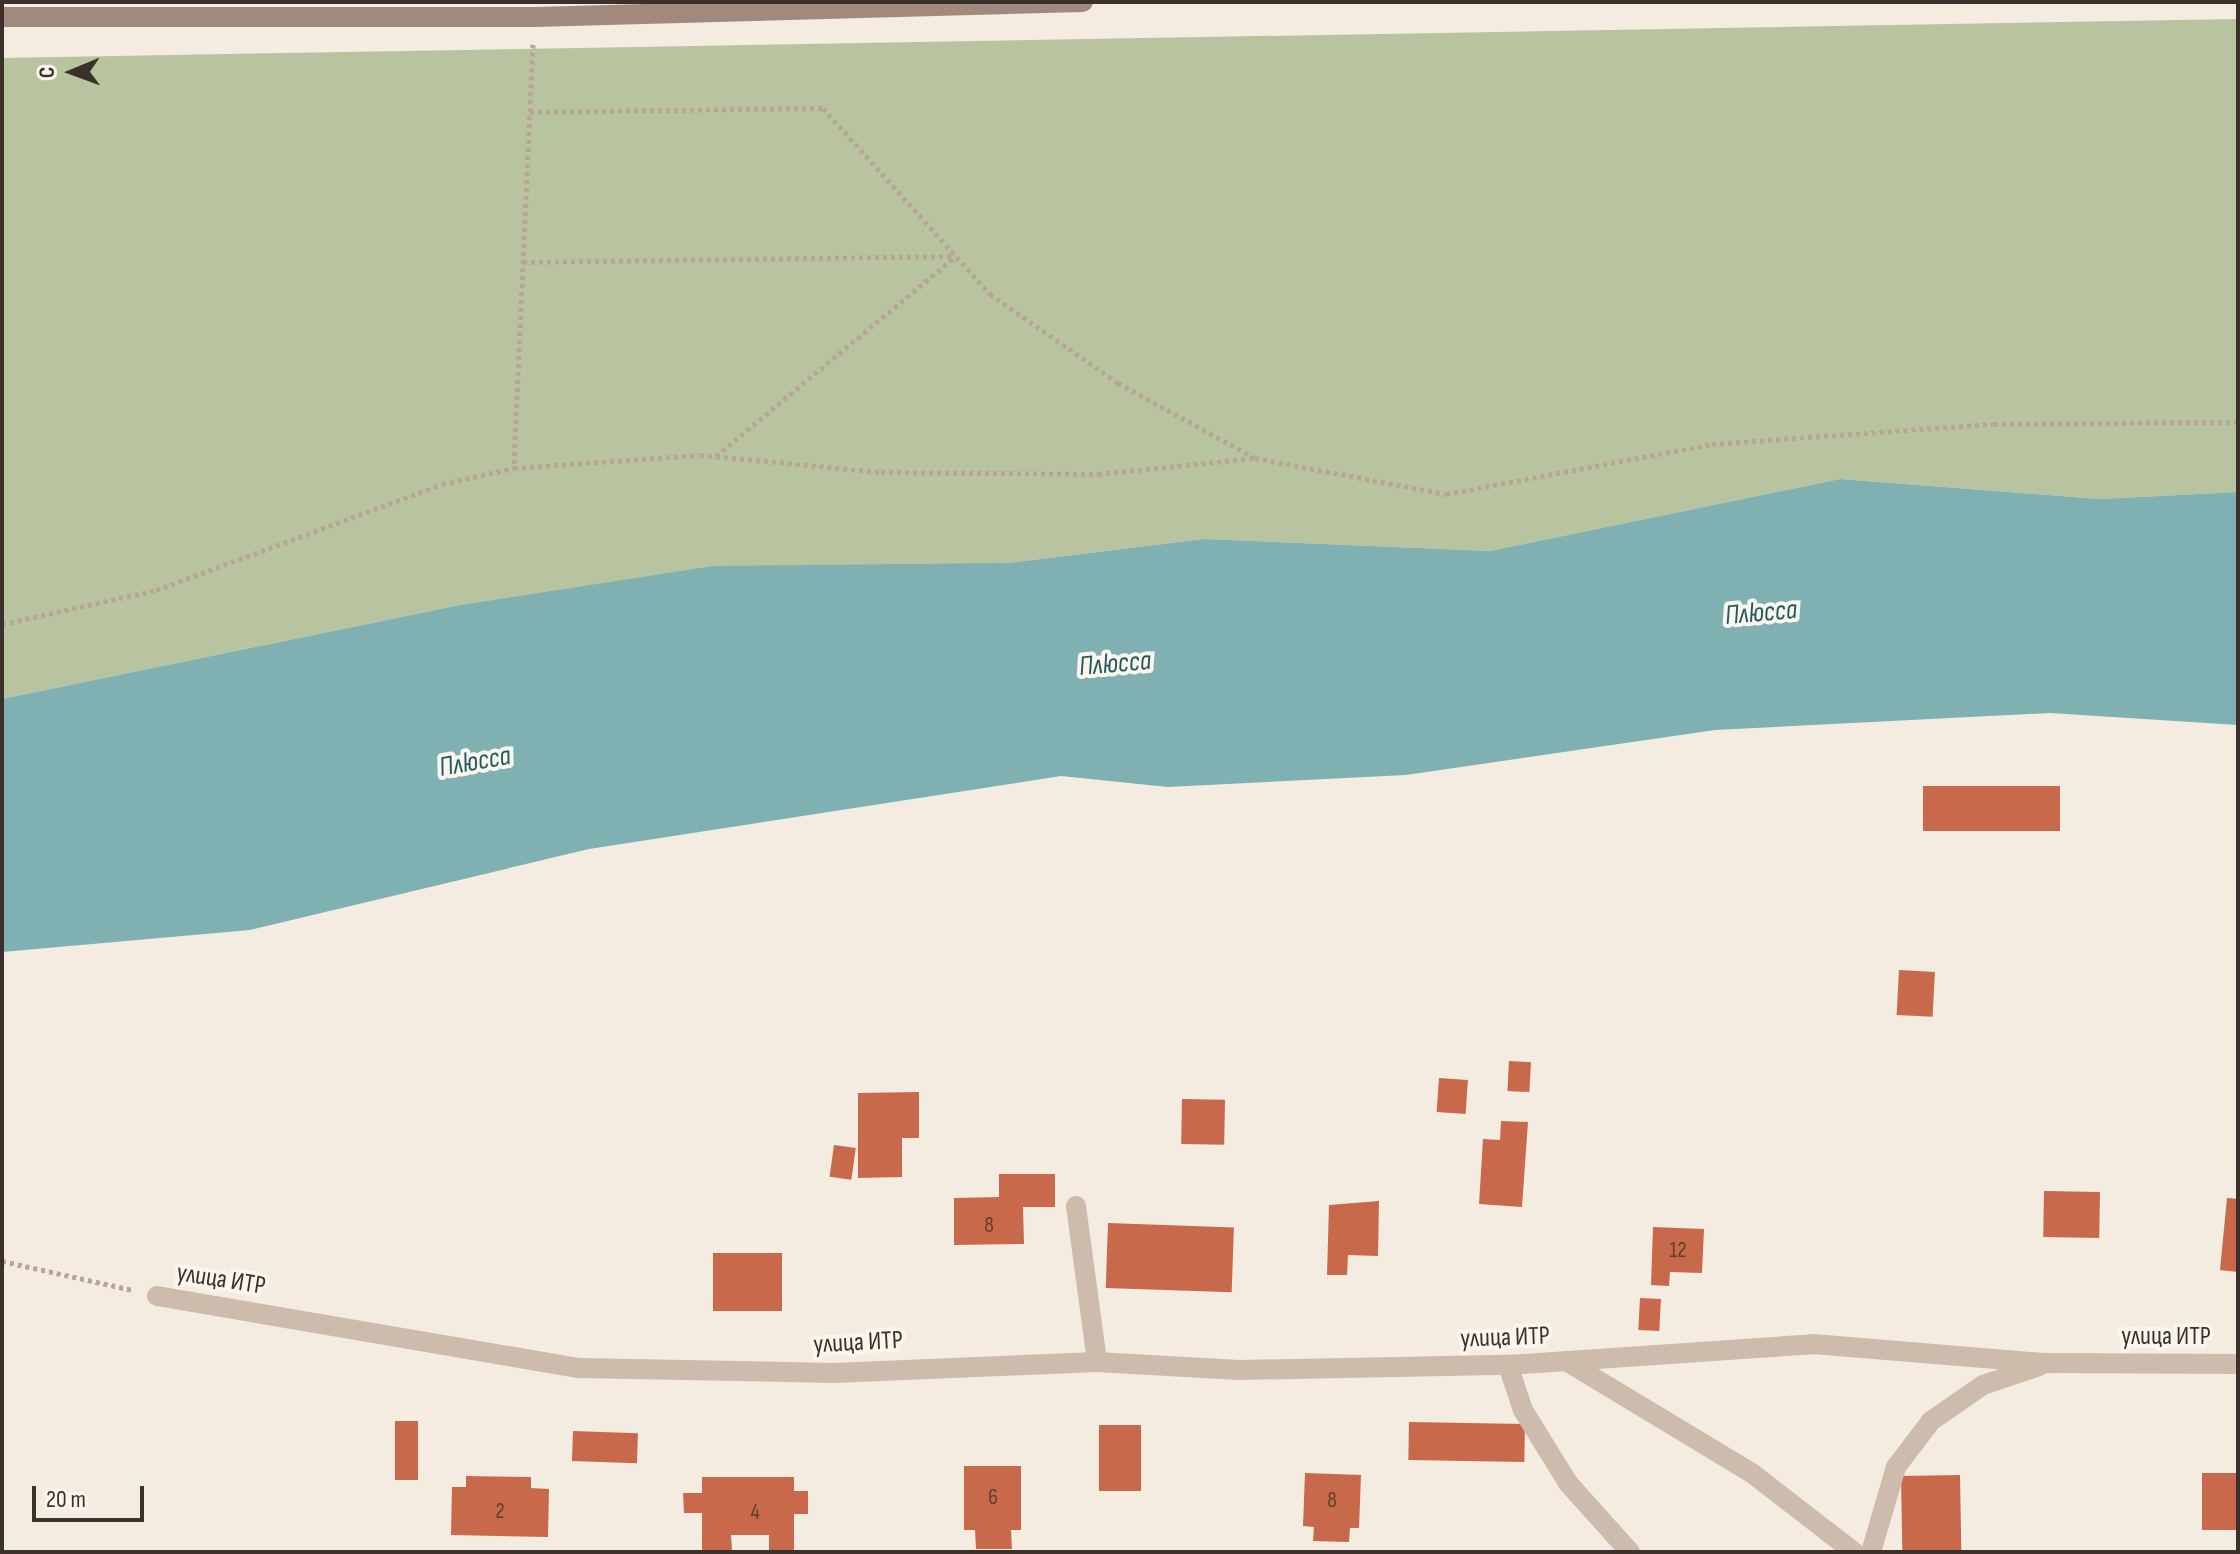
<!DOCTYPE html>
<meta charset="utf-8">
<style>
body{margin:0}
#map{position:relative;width:2240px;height:1554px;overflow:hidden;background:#f4ebe1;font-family:"Sofia Sans Condensed",sans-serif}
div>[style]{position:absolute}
.green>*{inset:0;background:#b8c4a0}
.water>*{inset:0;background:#7fb0b2}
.building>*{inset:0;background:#c8694b;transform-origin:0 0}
.path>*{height:5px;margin-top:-2.5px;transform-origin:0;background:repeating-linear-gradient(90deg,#b9a596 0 4px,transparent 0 8px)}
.lane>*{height:20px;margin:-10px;padding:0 10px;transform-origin:10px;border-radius:10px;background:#cdbbac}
.street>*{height:20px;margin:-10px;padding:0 10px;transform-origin:10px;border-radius:10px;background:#cdbbac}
.secondary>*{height:20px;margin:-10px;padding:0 10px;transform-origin:10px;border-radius:10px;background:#a18a7d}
span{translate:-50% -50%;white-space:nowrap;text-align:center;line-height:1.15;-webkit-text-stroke:8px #fbf5ee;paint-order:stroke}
.number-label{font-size:22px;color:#5e3e33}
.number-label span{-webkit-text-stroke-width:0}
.street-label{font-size:26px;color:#3b302b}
.water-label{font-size:28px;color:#1f5a5e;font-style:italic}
.frame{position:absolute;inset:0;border:4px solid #3b302b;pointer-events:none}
.north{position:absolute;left:32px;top:32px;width:80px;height:80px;-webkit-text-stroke:6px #fbf5ee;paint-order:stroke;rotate:269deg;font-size:22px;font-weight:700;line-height:32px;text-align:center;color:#3b302b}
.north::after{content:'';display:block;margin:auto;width:28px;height:36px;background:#3b302b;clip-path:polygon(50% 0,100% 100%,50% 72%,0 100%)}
.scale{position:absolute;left:32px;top:1486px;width:112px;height:36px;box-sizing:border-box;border:4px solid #3b302b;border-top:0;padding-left:10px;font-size:24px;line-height:28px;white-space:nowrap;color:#3b302b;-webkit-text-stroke:6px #fbf5ee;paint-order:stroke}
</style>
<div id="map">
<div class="green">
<div style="clip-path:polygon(2238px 19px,2238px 492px,2100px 499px,1840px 479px,1490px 551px,1204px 539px,1008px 563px,572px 593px,455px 606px,2px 699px,2px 58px)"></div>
</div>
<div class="water">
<div style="clip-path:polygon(1840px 479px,2100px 499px,2238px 492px,2238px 725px,2050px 713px,1715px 730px,1406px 775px,1168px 787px,1061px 776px,589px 849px,250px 930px,2px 952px,2px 699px,455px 606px,713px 566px,1008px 563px,1204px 539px,1490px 551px)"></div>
</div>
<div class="building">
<div style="left:1923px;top:786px;width:137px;height:45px"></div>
<div style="left:1899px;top:970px;width:36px;height:45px;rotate:3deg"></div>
<div style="left:1509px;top:1061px;width:22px;height:30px;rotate:3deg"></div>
<div style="left:1439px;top:1078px;width:29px;height:34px;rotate:4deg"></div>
<div style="clip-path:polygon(919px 1092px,919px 1138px,902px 1138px,902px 1177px,858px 1178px,858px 1093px)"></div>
<div style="left:1182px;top:1099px;width:43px;height:45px;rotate:1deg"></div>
<div style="clip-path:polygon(1501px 1121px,1528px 1122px,1522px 1207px,1479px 1204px,1483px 1139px,1500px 1140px)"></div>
<div style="left:834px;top:1145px;width:22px;height:32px;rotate:8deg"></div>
<div style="clip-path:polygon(999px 1174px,1055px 1174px,1055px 1207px,1023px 1207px,1024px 1244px,954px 1245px,954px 1198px,999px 1197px)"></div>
<div style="left:2044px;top:1191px;width:56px;height:46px;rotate:1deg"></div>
<div style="clip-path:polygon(2227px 1198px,2238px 1199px,2238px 1272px,2220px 1270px)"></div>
<div style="clip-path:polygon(1379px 1201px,1378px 1256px,1348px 1255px,1347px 1275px,1327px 1275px,1329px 1205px)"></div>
<div style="left:1108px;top:1223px;width:126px;height:65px;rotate:2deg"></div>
<div style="clip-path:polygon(1653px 1227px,1704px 1229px,1702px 1273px,1670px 1272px,1669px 1286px,1651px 1285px)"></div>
<div style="left:713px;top:1253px;width:69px;height:58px"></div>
<div style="left:1640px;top:1298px;width:21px;height:32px;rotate:3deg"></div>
<div style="left:395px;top:1421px;width:23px;height:59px"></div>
<div style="left:1409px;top:1422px;width:116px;height:38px;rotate:1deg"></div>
<div style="left:1099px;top:1425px;width:42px;height:66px"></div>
<div style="left:573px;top:1431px;width:65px;height:30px;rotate:2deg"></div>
<div style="clip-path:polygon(964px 1466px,1021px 1466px,1021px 1530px,1011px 1530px,1012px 1549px,976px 1549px,975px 1530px,964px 1530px)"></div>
<div style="clip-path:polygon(1305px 1473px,1361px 1475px,1359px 1528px,1350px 1528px,1349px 1542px,1313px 1541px,1314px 1527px,1303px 1526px)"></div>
<div style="left:2202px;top:1473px;width:36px;height:57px"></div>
<div style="left:1960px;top:1475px;width:77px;height:59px;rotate:89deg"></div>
<div style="clip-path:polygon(466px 1476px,531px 1477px,531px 1488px,549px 1489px,548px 1537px,451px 1535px,452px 1487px,466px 1487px)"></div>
<div style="clip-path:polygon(702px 1477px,794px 1477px,794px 1491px,808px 1491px,808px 1514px,794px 1514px,794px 1550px,769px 1550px,769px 1535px,731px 1535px,732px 1550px,702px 1550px,702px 1513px,684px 1513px,683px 1493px,702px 1493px)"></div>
</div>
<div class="path">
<div style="left:533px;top:44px;width:424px;rotate:92.6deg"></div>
<div style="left:514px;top:468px;width:186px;rotate:-4deg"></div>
<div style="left:700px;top:455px;width:182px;rotate:5.4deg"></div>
<div style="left:881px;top:472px;width:217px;rotate:0.5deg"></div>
<div style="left:1098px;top:474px;width:158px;rotate:-5.8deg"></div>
<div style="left:1255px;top:458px;width:194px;rotate:10.7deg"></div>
<div style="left:1446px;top:494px;width:271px;rotate:-10.6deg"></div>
<div style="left:1712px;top:444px;width:283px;rotate:-4.1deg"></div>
<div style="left:1994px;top:424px;width:244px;rotate:-0.5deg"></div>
<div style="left:530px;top:112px;width:293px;rotate:-0.8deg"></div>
<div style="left:823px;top:108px;width:250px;rotate:48.1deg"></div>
<div style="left:990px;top:294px;width:156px;rotate:34.8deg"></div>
<div style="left:1118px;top:383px;width:156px;rotate:28.7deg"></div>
<div style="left:523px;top:262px;width:432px;rotate:-0.8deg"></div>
<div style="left:716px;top:456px;width:312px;rotate:-39.8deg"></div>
<div style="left:2px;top:624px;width:158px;rotate:-12.4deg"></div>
<div style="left:156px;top:590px;width:305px;rotate:-20.3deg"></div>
<div style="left:442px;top:484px;width:74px;rotate:-12.5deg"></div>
<div style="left:2px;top:1261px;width:134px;rotate:12.5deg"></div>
</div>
<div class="lane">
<div style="left:1076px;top:1206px;width:157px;rotate:82.3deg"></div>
<div style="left:1508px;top:1365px;width:47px;rotate:71.6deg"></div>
<div style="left:1523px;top:1410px;width:86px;rotate:58.3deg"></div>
<div style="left:1568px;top:1483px;width:93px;rotate:48.1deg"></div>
</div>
<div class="street">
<div style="left:157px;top:1296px;width:428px;rotate:9.7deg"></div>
<div style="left:579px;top:1368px;width:255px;rotate:1.1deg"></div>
<div style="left:834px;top:1373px;width:263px;rotate:-2.4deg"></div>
<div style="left:1097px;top:1362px;width:142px;rotate:3.2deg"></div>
<div style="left:1239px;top:1370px;width:269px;rotate:-1.1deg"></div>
<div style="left:1508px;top:1365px;width:306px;rotate:-3.9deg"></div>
<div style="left:1813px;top:1344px;width:234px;rotate:4.7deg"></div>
<div style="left:2046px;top:1363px;width:192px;rotate:0.3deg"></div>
<div style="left:1566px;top:1361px;width:218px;rotate:31.1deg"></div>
<div style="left:1753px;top:1474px;width:128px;rotate:37.7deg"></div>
<div style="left:1871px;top:1552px;width:89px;rotate:-73.6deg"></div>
<div style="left:1896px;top:1467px;width:58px;rotate:-52.7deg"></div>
<div style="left:1931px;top:1421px;width:63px;rotate:-34.7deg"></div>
<div style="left:1983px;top:1385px;width:59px;rotate:-18.7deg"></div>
</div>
<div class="secondary">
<div style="left:2px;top:17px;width:532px"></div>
<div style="left:534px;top:17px;width:549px;rotate:-1.57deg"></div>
</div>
<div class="number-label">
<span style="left:989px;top:1226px">8</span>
<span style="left:1678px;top:1251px">12</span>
<span style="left:993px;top:1498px">6</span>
<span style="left:1332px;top:1501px">8</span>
<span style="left:500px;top:1512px">2</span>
<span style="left:755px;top:1513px">4</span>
</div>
<div class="street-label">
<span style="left:221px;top:1280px;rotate:9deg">улица ИТР</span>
<span style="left:2166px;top:1337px">улица ИТР</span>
<span style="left:1505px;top:1338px;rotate:-2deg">улица ИТР</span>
<span style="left:858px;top:1343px;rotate:-3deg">улица ИТР</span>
</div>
<div class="water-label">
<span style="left:1761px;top:613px;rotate:-5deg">Плюсса</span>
<span style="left:1115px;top:664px;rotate:-5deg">Плюсса</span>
<span style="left:475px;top:762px;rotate:-10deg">Плюсса</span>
</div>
<div class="frame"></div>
<div class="north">С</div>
<div class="scale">20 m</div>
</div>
